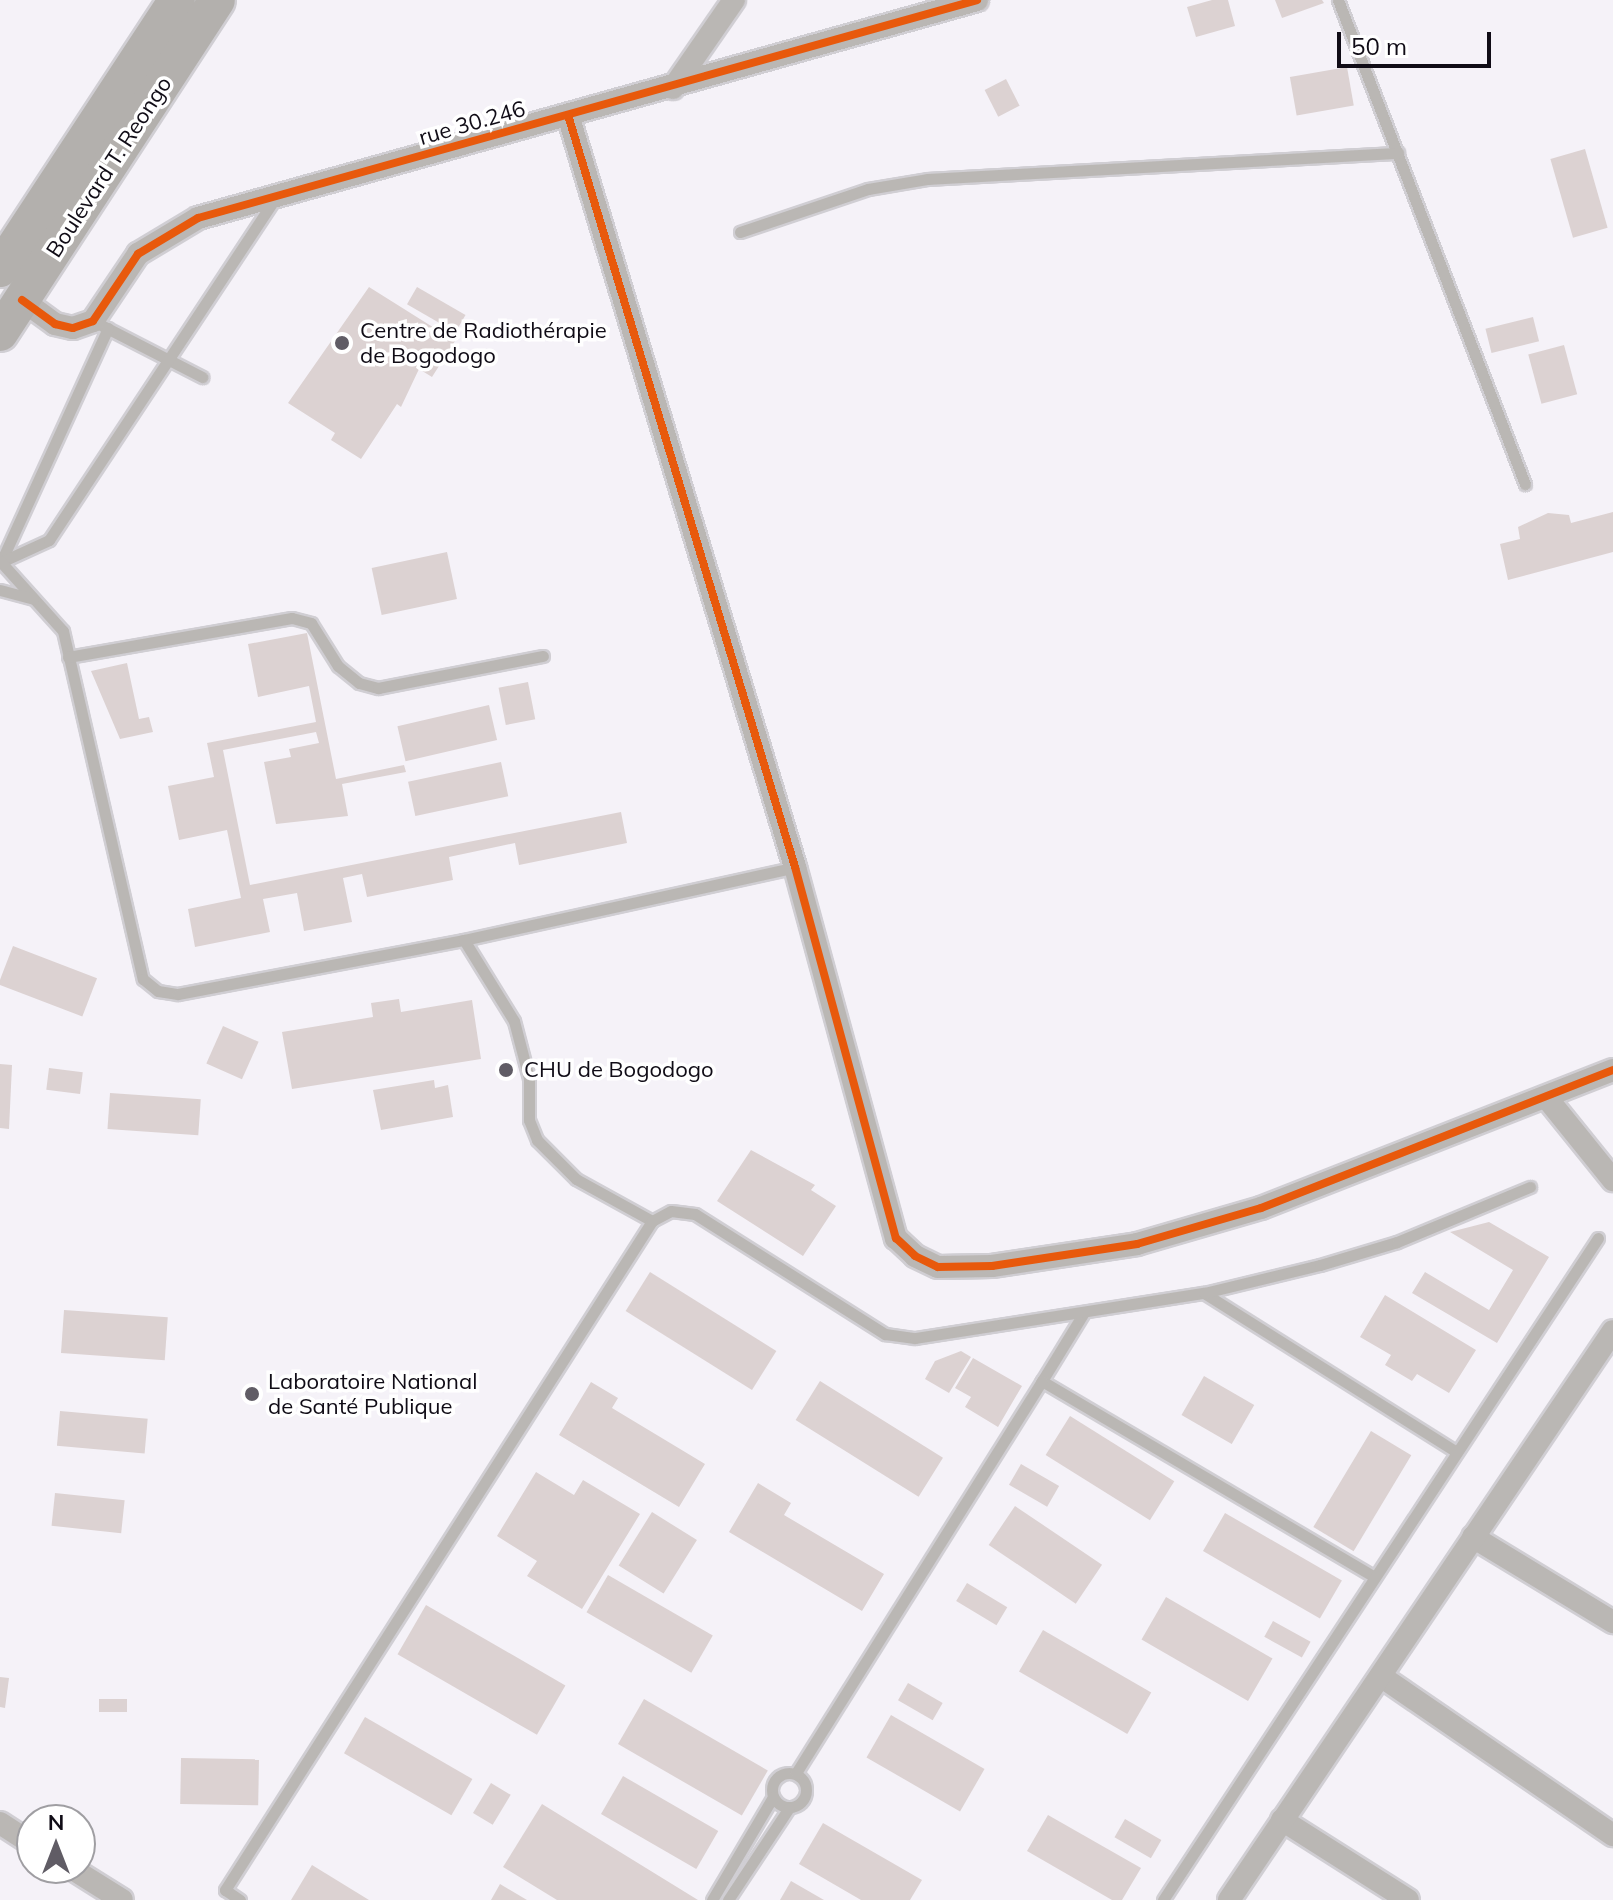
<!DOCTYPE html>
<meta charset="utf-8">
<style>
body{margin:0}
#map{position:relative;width:1613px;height:1900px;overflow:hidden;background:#f5f2f8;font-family:Mulish,sans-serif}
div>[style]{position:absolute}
.building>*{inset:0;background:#dcd2d2;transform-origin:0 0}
.roads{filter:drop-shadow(2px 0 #d0ced3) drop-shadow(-2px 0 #d0ced3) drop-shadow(0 2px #d0ced3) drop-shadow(0 -2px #d0ced3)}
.lane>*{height:11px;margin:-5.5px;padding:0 5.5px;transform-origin:5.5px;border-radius:5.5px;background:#bab7b4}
.lane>.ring{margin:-5.5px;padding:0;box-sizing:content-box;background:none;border:11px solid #bab7b4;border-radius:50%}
.street>*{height:22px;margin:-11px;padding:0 11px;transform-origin:11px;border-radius:11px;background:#bab7b4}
.primary>*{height:36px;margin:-18px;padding:0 18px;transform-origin:18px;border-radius:18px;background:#b3b0ad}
.cycleway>*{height:8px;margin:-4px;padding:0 4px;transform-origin:4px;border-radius:4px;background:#e8590c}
.dots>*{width:22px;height:22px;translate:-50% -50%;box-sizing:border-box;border:4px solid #fff;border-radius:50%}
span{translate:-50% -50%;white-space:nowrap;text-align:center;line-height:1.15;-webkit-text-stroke:7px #fff;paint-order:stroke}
.street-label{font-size:22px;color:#100c16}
.poi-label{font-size:22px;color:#100c16}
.left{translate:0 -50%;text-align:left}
.north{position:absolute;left:16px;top:1804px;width:80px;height:80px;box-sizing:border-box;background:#fff;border:2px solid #9f9ea2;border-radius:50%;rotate:0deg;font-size:22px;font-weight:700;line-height:32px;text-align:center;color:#100c16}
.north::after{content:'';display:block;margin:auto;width:28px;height:36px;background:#605c65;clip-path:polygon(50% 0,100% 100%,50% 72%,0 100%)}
.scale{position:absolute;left:1337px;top:32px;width:154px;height:36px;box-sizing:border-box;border:4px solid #100c16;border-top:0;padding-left:10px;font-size:24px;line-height:28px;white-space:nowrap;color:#100c16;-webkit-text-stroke:6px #fff;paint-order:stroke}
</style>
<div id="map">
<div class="building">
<div style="clip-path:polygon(1212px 0,1228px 0,1235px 26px,1196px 37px,1187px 7px)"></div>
<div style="clip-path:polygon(1275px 0,1322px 0,1324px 3px,1282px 18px)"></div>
<div style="left:1347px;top:67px;width:39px;height:58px;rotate:80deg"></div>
<div style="left:1006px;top:79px;width:30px;height:24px;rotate:63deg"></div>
<div style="left:1585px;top:149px;width:82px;height:36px;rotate:74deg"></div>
<div style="clip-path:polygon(369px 287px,455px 341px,432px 377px,419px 369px,401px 407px,397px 404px,361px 459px,331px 440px,335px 433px,288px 403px)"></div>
<div style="left:417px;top:287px;width:56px;height:20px;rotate:30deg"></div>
<div style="left:1533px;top:317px;width:25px;height:49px;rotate:76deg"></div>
<div style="left:1564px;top:345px;width:51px;height:37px;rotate:75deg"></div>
<div style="clip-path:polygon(1613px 512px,1613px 552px,1508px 580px,1500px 544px,1520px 539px,1518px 527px,1548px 513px,1569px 515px,1571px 523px)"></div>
<div style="left:447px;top:552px;width:48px;height:77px;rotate:78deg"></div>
<div style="clip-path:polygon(307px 633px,336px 779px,404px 765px,406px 772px,342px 784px,348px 816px,276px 824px,264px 762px,291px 757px,289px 749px,319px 743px,316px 732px,223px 750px,250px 885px,621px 812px,627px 843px,519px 865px,515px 843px,449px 857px,453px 880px,367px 897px,362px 874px,343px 878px,352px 922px,304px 931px,297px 893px,263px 899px,270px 932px,195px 947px,188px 909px,241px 898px,227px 830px,179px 840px,168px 786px,214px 777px,207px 743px,316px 722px,309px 686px,258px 697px,248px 644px)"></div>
<div style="clip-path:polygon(127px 663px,139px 719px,149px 717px,153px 732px,120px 739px,91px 671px)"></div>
<div style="left:528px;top:682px;width:38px;height:30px;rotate:79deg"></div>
<div style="left:489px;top:705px;width:36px;height:94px;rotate:77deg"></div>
<div style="left:501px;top:762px;width:35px;height:95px;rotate:78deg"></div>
<div style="left:13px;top:946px;width:90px;height:41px;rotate:21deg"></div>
<div style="clip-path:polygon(399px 999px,401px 1012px,472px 1000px,481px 1059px,292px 1089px,282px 1032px,373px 1017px,371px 1003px)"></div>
<div style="left:223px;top:1026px;width:39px;height:41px;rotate:24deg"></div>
<div style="clip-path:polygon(0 1064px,12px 1065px,9px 1129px,0 1128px)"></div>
<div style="left:49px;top:1068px;width:34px;height:22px;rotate:7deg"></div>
<div style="clip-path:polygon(434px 1080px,435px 1088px,448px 1085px,453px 1117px,381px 1130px,373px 1090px)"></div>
<div style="left:110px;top:1093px;width:91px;height:36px;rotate:4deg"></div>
<div style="clip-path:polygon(751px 1150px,815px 1185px,811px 1190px,836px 1206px,803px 1256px,717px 1201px)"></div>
<div style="clip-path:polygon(1489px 1222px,1549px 1257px,1497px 1343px,1412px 1293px,1425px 1272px,1489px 1310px,1513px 1270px,1450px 1232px)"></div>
<div style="left:650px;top:1272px;width:149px;height:46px;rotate:32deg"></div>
<div style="clip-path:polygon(1385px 1295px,1476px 1350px,1449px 1393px,1417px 1374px,1412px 1381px,1385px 1365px,1391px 1355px,1360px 1337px)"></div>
<div style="left:64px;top:1310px;width:104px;height:43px;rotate:4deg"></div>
<div style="clip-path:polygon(961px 1351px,971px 1357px,949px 1393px,925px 1379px,935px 1361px)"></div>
<div style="clip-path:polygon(973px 1358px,1022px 1386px,998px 1427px,965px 1407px,971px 1397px,955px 1388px)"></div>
<div style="left:1204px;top:1376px;width:58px;height:45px;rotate:30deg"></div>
<div style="left:820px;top:1381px;width:145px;height:46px;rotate:32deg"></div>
<div style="clip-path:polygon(591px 1382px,618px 1398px,612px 1408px,705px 1464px,679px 1507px,559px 1435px)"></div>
<div style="left:60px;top:1411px;width:88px;height:35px;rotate:5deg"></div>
<div style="left:1070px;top:1416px;width:123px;height:46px;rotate:32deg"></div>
<div style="left:1371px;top:1431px;width:47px;height:112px;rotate:31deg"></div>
<div style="left:1021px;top:1464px;width:44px;height:24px;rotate:30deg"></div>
<div style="clip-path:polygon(536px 1472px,574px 1495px,583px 1480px,640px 1514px,582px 1609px,527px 1576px,537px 1561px,497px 1536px)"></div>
<div style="clip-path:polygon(758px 1483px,791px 1503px,784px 1515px,884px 1574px,862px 1611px,729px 1532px)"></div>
<div style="left:55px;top:1493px;width:70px;height:33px;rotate:6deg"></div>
<div style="left:1015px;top:1506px;width:105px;height:47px;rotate:34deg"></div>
<div style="left:652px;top:1512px;width:53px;height:63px;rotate:32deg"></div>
<div style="left:1225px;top:1513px;width:135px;height:44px;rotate:30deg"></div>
<div style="left:608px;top:1575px;width:121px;height:43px;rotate:30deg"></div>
<div style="left:967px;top:1583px;width:47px;height:21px;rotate:31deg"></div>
<div style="left:1166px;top:1597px;width:123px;height:49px;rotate:30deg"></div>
<div style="left:426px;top:1605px;width:161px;height:57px;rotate:30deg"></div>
<div style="left:1273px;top:1621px;width:43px;height:18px;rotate:29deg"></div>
<div style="left:1043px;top:1630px;width:125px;height:48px;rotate:30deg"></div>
<div style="clip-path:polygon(0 1677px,9px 1678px,5px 1708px,0 1707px)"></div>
<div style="left:908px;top:1683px;width:40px;height:20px;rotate:30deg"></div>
<div style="left:99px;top:1699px;width:28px;height:13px"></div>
<div style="left:644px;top:1699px;width:143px;height:52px;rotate:30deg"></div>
<div style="left:891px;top:1715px;width:108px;height:49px;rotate:30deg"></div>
<div style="left:365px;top:1717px;width:124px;height:42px;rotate:30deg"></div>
<div style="left:181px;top:1758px;width:78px;height:46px;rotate:1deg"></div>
<div style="left:623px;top:1776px;width:110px;height:44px;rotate:30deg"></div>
<div style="left:491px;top:1783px;width:23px;height:35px;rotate:31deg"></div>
<div style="clip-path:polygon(542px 1804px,698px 1900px,557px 1900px,503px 1867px)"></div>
<div style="clip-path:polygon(1048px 1815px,1141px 1868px,1122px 1900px,1112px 1900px,1027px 1851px)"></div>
<div style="left:1125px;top:1819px;width:42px;height:21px;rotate:30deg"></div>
<div style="clip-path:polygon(823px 1823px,922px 1880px,910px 1900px,861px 1900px,799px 1864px)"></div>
<div style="clip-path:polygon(312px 1865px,369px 1900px,291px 1900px)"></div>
<div style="clip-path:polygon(791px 1881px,824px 1900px,780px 1900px)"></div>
<div style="clip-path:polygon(500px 1884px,527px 1900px,491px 1900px)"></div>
</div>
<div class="roads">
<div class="lane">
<div style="left:1338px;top:0;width:519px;rotate:68.88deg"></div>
<div style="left:740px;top:232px;width:135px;rotate:-18.6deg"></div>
<div style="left:868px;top:189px;width:61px;rotate:-9.5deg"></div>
<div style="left:928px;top:179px;width:471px;rotate:-3.2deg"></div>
<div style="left:101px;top:325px;width:114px;rotate:27.2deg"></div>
<div style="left:108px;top:328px;width:257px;rotate:114.6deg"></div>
<div style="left:1px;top:562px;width:53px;rotate:-24.6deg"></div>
<div style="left:49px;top:540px;width:409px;rotate:-56.5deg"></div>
<div style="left:0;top:561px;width:94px;rotate:48deg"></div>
<div style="left:63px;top:631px;width:357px;rotate:77.1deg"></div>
<div style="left:143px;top:979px;width:19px;rotate:39deg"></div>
<div style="left:158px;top:991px;width:20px;rotate:9deg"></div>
<div style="left:178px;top:994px;width:291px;rotate:-10.7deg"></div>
<div style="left:464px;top:940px;width:339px;rotate:-12.4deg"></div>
<div style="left:0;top:590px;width:34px;rotate:15deg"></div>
<div style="left:68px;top:657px;width:227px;rotate:-9.9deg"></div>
<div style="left:292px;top:618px;width:20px;rotate:15deg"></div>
<div style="left:311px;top:623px;width:51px;rotate:57.9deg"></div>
<div style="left:338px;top:666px;width:27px;rotate:39deg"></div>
<div style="left:359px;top:683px;width:20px;rotate:15deg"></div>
<div style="left:378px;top:688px;width:168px;rotate:-11deg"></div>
<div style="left:464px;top:940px;width:95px;rotate:58.3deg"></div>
<div style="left:514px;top:1021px;width:59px;rotate:75.3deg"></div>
<div style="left:529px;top:1078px;width:42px;rotate:90deg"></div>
<div style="left:529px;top:1120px;width:22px;rotate:68deg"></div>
<div style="left:537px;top:1140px;width:55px;rotate:45deg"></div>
<div style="left:576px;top:1179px;width:87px;rotate:28.9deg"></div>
<div style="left:1204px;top:1293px;width:297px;rotate:32.2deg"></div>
<div style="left:1083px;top:1314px;width:79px;rotate:121.5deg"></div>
<div style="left:1042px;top:1381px;width:386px;rotate:30.5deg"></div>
<div class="ring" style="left:772px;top:1773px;width:23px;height:23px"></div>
<div style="left:796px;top:1773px;width:463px;rotate:-57.9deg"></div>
<div style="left:240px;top:1900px;width:18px;rotate:-146deg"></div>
<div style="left:225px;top:1890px;width:794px;rotate:-57.45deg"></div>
<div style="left:652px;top:1221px;width:21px;rotate:-28deg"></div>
<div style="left:671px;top:1211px;width:24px;rotate:7deg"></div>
<div style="left:695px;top:1214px;width:225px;rotate:32.3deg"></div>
<div style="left:885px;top:1334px;width:30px;rotate:8deg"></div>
<div style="left:915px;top:1338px;width:292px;rotate:-8.9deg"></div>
<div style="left:1204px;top:1293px;width:119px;rotate:-13.6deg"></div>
<div style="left:1320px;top:1265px;width:80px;rotate:-16.6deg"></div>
<div style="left:1397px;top:1242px;width:144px;rotate:-22.5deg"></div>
<div style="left:712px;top:1900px;width:120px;rotate:-59.4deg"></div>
<div style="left:728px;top:1900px;width:110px;rotate:-56.5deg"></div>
<div style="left:1163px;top:1900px;width:792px;rotate:-56.69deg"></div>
</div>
<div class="street">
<div style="left:673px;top:88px;width:107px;rotate:-55.3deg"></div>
<div style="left:568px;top:115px;width:786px;rotate:73.2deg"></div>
<div style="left:795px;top:867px;width:385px;rotate:74.8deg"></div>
<div style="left:896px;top:1238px;width:26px;rotate:43deg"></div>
<div style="left:915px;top:1256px;width:25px;rotate:26deg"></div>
<div style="left:938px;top:1267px;width:54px;rotate:-1.1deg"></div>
<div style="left:992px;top:1266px;width:147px;rotate:-8.6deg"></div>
<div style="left:1137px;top:1244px;width:129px;rotate:-16.2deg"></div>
<div style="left:1261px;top:1208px;width:378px;rotate:-21.4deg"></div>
<div style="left:22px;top:300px;width:41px;rotate:36deg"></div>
<div style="left:55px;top:324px;width:18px;rotate:13deg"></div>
<div style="left:73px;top:328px;width:21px;rotate:-19deg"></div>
<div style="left:93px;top:321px;width:81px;rotate:-56.1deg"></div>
<div style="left:138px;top:254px;width:70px;rotate:-31deg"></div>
<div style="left:198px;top:218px;width:809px;rotate:-15.63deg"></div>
<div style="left:1546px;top:1097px;width:107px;rotate:51.1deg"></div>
<div style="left:1473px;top:1537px;width:164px;rotate:31.3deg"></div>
<div style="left:1382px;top:1677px;width:280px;rotate:34.4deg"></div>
<div style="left:1282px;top:1820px;width:149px;rotate:32.4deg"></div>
<div style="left:0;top:1823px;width:38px;rotate:33deg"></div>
<div style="left:71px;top:1868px;width:60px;rotate:32.1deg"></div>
<div style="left:1229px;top:1900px;width:686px;rotate:-55.99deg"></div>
</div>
<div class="primary">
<div style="left:0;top:269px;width:322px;rotate:-56.7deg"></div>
<div style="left:0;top:333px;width:397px;rotate:-56.9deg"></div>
</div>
</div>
<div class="cycleway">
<div style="left:568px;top:115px;width:786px;rotate:73.2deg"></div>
<div style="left:795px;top:867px;width:385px;rotate:74.8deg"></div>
<div style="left:896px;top:1238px;width:26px;rotate:43deg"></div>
<div style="left:915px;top:1256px;width:25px;rotate:26deg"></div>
<div style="left:938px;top:1267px;width:54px;rotate:-1.1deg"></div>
<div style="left:992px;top:1266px;width:147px;rotate:-8.6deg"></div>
<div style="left:1137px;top:1244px;width:129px;rotate:-16.2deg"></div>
<div style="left:1261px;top:1208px;width:378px;rotate:-21.4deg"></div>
<div style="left:22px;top:300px;width:41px;rotate:36deg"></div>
<div style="left:55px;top:324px;width:18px;rotate:13deg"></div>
<div style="left:73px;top:328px;width:21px;rotate:-19deg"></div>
<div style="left:93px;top:321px;width:81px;rotate:-56.1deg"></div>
<div style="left:138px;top:254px;width:70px;rotate:-31deg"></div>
<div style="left:198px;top:218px;width:809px;rotate:-15.63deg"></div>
</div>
<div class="dots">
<div style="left:342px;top:343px;background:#605c65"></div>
<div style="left:506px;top:1070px;background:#605c65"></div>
<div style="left:252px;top:1394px;background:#605c65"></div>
</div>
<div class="street-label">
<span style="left:472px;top:123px;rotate:-16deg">rue 30.246</span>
<span style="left:109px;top:167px;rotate:-57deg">Boulevard T. Reongo</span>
</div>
<div class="poi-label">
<span class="left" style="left:360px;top:343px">Centre de Radiothérapie<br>de Bogodogo</span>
<span class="left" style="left:524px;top:1070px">CHU de Bogodogo</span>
<span class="left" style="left:268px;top:1394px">Laboratoire National<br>de Santé Publique</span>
</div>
<div class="north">N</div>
<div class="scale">50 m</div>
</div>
